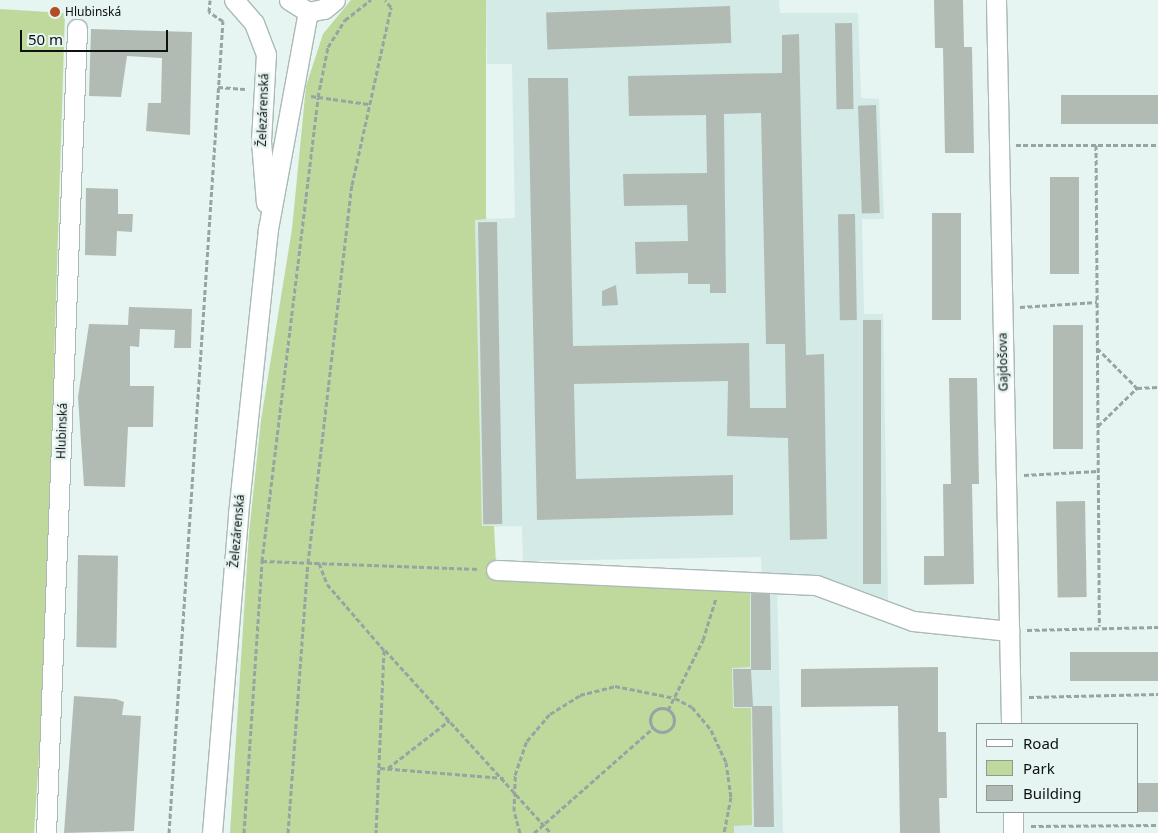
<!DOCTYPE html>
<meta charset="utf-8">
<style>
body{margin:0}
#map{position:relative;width:1158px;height:833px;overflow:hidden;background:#e6f4f2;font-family:"Noto Sans",sans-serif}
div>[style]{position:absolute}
.built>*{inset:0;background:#d3eae6}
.green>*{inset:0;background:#bed99b}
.building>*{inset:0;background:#b1bbb4;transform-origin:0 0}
.path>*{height:3px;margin-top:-1.5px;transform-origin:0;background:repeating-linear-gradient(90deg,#99a4a2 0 5px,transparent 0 7.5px)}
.path>.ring{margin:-1.5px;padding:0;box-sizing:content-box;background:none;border:3px solid #99a4a2;border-radius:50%}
.roads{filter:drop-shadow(1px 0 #abb9b7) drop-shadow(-1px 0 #abb9b7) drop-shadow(0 1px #abb9b7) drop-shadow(0 -1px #abb9b7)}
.street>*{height:19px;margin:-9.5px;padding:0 9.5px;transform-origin:9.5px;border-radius:9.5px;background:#fff}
.dots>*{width:14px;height:14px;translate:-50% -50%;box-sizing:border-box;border:2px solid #e6f4f2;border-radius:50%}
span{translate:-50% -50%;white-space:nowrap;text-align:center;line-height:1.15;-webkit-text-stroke:5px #e6f4f2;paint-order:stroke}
.poi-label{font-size:12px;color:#0d1211}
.left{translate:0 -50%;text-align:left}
.street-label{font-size:12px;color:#0d1211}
.legend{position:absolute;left:976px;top:723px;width:162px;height:90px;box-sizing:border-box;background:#e6f4f2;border:1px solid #8f9a98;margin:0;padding:6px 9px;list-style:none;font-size:15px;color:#0d1211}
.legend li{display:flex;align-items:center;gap:10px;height:25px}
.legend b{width:25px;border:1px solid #8f9a98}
.scale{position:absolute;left:20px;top:30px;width:148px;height:22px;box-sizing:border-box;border:2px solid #0d1211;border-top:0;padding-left:6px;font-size:15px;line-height:18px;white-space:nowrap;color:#0d1211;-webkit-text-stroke:4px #e6f4f2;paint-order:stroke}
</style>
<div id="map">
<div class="built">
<div style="clip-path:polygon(486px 0,779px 0,780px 13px,858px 13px,861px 98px,879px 99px,884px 219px,862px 219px,864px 314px,883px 314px,888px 601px,829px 581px,762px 577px,761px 557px,523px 561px,522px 526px,482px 527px,475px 219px,515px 218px,512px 64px,487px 64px)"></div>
<div style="clip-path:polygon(750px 584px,777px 585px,783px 833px,734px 833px,734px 826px,752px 825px,751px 708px,733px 709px,732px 667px,750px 667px)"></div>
</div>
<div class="green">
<div style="clip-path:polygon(351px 0,486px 0,486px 219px,475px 220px,482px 526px,494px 526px,496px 564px,750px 591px,750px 667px,732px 668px,733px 708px,751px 708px,752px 825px,734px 826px,734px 833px,230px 833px,249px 533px,261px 420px,292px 229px,306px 86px,323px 34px)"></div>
<div style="clip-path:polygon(0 9px,65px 13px,44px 680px,34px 833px,0 833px)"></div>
</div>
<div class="building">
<div style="clip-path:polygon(934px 0,963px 0,964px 47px,972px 47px,974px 153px,945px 153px,943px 48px,935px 48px)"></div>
<div style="left:730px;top:6px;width:37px;height:184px;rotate:88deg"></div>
<div style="left:852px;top:23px;width:86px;height:17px;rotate:89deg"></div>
<div style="clip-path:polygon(91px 29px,192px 32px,190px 135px,146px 131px,148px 103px,161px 103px,162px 58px,127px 56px,121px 97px,89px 96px)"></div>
<div style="clip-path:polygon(799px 34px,806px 355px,824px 354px,827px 539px,790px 540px,788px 438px,727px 436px,728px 381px,574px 384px,576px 479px,733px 475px,733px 515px,537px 520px,528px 78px,568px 78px,573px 346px,749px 343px,750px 408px,786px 408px,785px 344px,766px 344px,761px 113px,724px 114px,726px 293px,710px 293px,710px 284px,688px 284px,688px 273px,636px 274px,635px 242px,688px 241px,687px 205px,624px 206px,623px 174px,707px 173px,706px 115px,629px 116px,628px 76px,782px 73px,782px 35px)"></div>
<div style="left:1158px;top:95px;width:29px;height:97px;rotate:90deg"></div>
<div style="left:876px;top:105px;width:108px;height:18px;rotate:88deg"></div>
<div style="left:1050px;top:177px;width:29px;height:97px"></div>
<div style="clip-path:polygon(86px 188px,118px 189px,118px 214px,133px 214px,132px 232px,117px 231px,116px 256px,85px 255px)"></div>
<div style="left:932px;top:213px;width:29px;height:107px"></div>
<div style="left:855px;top:214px;width:106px;height:17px;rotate:89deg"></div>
<div style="left:497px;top:222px;width:302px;height:19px;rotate:89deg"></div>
<div style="clip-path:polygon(616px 285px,618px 305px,602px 306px,602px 291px)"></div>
<div style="clip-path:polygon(129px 307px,192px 309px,191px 348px,174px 348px,175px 330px,140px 329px,139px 347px,130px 346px,130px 386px,154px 386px,153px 427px,128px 427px,125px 487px,84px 486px,78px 397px,89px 324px,128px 325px)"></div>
<div style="left:863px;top:320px;width:18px;height:264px"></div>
<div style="left:1083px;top:325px;width:124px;height:30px;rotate:90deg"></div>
<div style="clip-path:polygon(949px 378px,977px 378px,979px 484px,972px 484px,974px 584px,924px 585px,924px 556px,944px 556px,943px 484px,951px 484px)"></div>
<div style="left:1085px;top:501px;width:96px;height:29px;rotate:89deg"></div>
<div style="left:78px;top:555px;width:40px;height:92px;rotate:1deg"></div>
<div style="clip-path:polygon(751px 593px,770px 594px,771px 670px,751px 670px,753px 706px,772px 706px,774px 827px,754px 827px,752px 707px,734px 707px,733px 669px,751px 669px)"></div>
<div style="left:1158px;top:652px;width:29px;height:88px;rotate:90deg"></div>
<div style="clip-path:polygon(938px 667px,938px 732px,946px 732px,947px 798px,939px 798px,940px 833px,900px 833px,898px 706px,801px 707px,801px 669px)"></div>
<div style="clip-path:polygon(74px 696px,116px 699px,124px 702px,122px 715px,141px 716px,134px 831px,64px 833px)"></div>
<div style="left:1137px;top:783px;width:21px;height:29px"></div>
</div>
<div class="path">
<div style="left:218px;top:87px;width:27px;rotate:4deg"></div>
<div style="left:311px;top:96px;width:58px;rotate:8deg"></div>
<div style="left:1016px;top:145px;width:142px"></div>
<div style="left:1096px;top:145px;width:481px;rotate:89.6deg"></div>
<div style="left:1020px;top:307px;width:77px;rotate:-3.7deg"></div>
<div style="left:1097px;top:348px;width:57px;rotate:45deg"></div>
<div style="left:1098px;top:426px;width:54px;rotate:-44.3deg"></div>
<div style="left:1137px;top:388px;width:21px;rotate:-3deg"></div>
<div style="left:1024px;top:475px;width:74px;rotate:-3.1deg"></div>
<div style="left:262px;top:561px;width:467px;rotate:-83.1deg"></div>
<div style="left:318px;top:97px;width:51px;rotate:-78.7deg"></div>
<div style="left:328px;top:47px;width:32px;rotate:-58deg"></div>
<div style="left:345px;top:20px;width:33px;rotate:-38deg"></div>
<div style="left:319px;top:563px;width:22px;rotate:69deg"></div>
<div style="left:327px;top:584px;width:87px;rotate:49.2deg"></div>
<div style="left:384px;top:650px;width:183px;rotate:92.5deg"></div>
<div style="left:1027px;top:630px;width:131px;rotate:-1.3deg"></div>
<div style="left:385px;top:650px;width:247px;rotate:47.8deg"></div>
<div style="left:1029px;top:697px;width:129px;rotate:-1.3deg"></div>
<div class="ring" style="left:650px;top:708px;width:21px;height:21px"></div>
<div style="left:668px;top:710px;width:78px;rotate:-63.4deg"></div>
<div style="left:703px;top:640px;width:44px;rotate:-72.8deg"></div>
<div style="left:380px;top:768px;width:124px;rotate:4.6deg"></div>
<div style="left:388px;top:768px;width:78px;rotate:-37.7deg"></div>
<div style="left:1031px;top:826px;width:127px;rotate:-0.5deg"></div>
<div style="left:169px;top:833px;width:814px;rotate:-86.2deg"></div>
<div style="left:223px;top:21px;width:17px;rotate:-147deg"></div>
<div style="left:209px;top:12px;width:12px;rotate:-85deg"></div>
<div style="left:244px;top:833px;width:273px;rotate:-86.2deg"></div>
<div style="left:262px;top:561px;width:217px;rotate:2.1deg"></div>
<div style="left:288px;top:833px;width:271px;rotate:-85.8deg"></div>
<div style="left:308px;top:563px;width:381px;rotate:-83.4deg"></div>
<div style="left:352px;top:185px;width:182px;rotate:-77.6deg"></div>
<div style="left:391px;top:7px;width:9px;rotate:-131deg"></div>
<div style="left:520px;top:833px;width:23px;rotate:-105deg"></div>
<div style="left:514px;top:811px;width:36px;rotate:-88deg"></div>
<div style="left:515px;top:775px;width:36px;rotate:-71deg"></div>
<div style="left:527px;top:741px;width:35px;rotate:-50deg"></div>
<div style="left:550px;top:714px;width:36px;rotate:-32deg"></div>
<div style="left:580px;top:695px;width:36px;rotate:-14deg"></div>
<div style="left:615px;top:686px;width:61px;rotate:11.3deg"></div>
<div style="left:675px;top:698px;width:19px;rotate:28deg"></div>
<div style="left:692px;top:707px;width:30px;rotate:50deg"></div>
<div style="left:711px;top:730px;width:35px;rotate:65deg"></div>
<div style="left:726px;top:762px;width:35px;rotate:82deg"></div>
<div style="left:731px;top:797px;width:37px;rotate:101deg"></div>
<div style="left:534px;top:833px;width:159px;rotate:-41.4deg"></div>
</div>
<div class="roads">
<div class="street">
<div style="left:234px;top:0;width:30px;rotate:49deg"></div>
<div style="left:254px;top:23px;width:33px;rotate:69deg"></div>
<div style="left:266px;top:54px;width:87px;rotate:93.3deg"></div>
<div style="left:261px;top:141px;width:62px;rotate:85.4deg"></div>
<div style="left:289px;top:0;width:22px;rotate:32deg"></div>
<div style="left:308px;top:12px;width:16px;rotate:-11deg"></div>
<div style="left:324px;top:9px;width:14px;rotate:-39deg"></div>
<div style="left:996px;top:0;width:724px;rotate:88.81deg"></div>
<div style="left:496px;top:570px;width:320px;rotate:2.7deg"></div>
<div style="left:816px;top:585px;width:103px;rotate:20.4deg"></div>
<div style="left:913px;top:621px;width:97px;rotate:5.9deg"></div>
<div style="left:1013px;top:812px;width:21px;rotate:90deg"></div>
<div style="left:46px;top:833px;width:805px;rotate:-87.79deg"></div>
<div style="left:212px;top:833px;width:320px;rotate:-85.3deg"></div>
<div style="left:238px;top:514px;width:287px;rotate:-84deg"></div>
<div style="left:268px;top:229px;width:221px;rotate:-79.6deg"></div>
</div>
</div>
<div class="dots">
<div style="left:55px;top:12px;background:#b24c22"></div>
</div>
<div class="poi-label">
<span class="left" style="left:65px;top:12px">Hlubinská</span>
</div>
<div class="street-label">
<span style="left:263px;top:110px;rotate:-88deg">Železárenská</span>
<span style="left:1003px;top:362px;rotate:-91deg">Gajdošova</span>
<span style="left:62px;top:431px;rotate:-88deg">Hlubinská</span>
<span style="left:237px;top:531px;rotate:-85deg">Železárenská</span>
</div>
<ul class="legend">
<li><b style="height:6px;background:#fff"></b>Road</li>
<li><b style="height:14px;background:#bed99b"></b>Park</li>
<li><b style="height:14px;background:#b1bbb4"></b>Building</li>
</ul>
<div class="scale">50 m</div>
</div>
